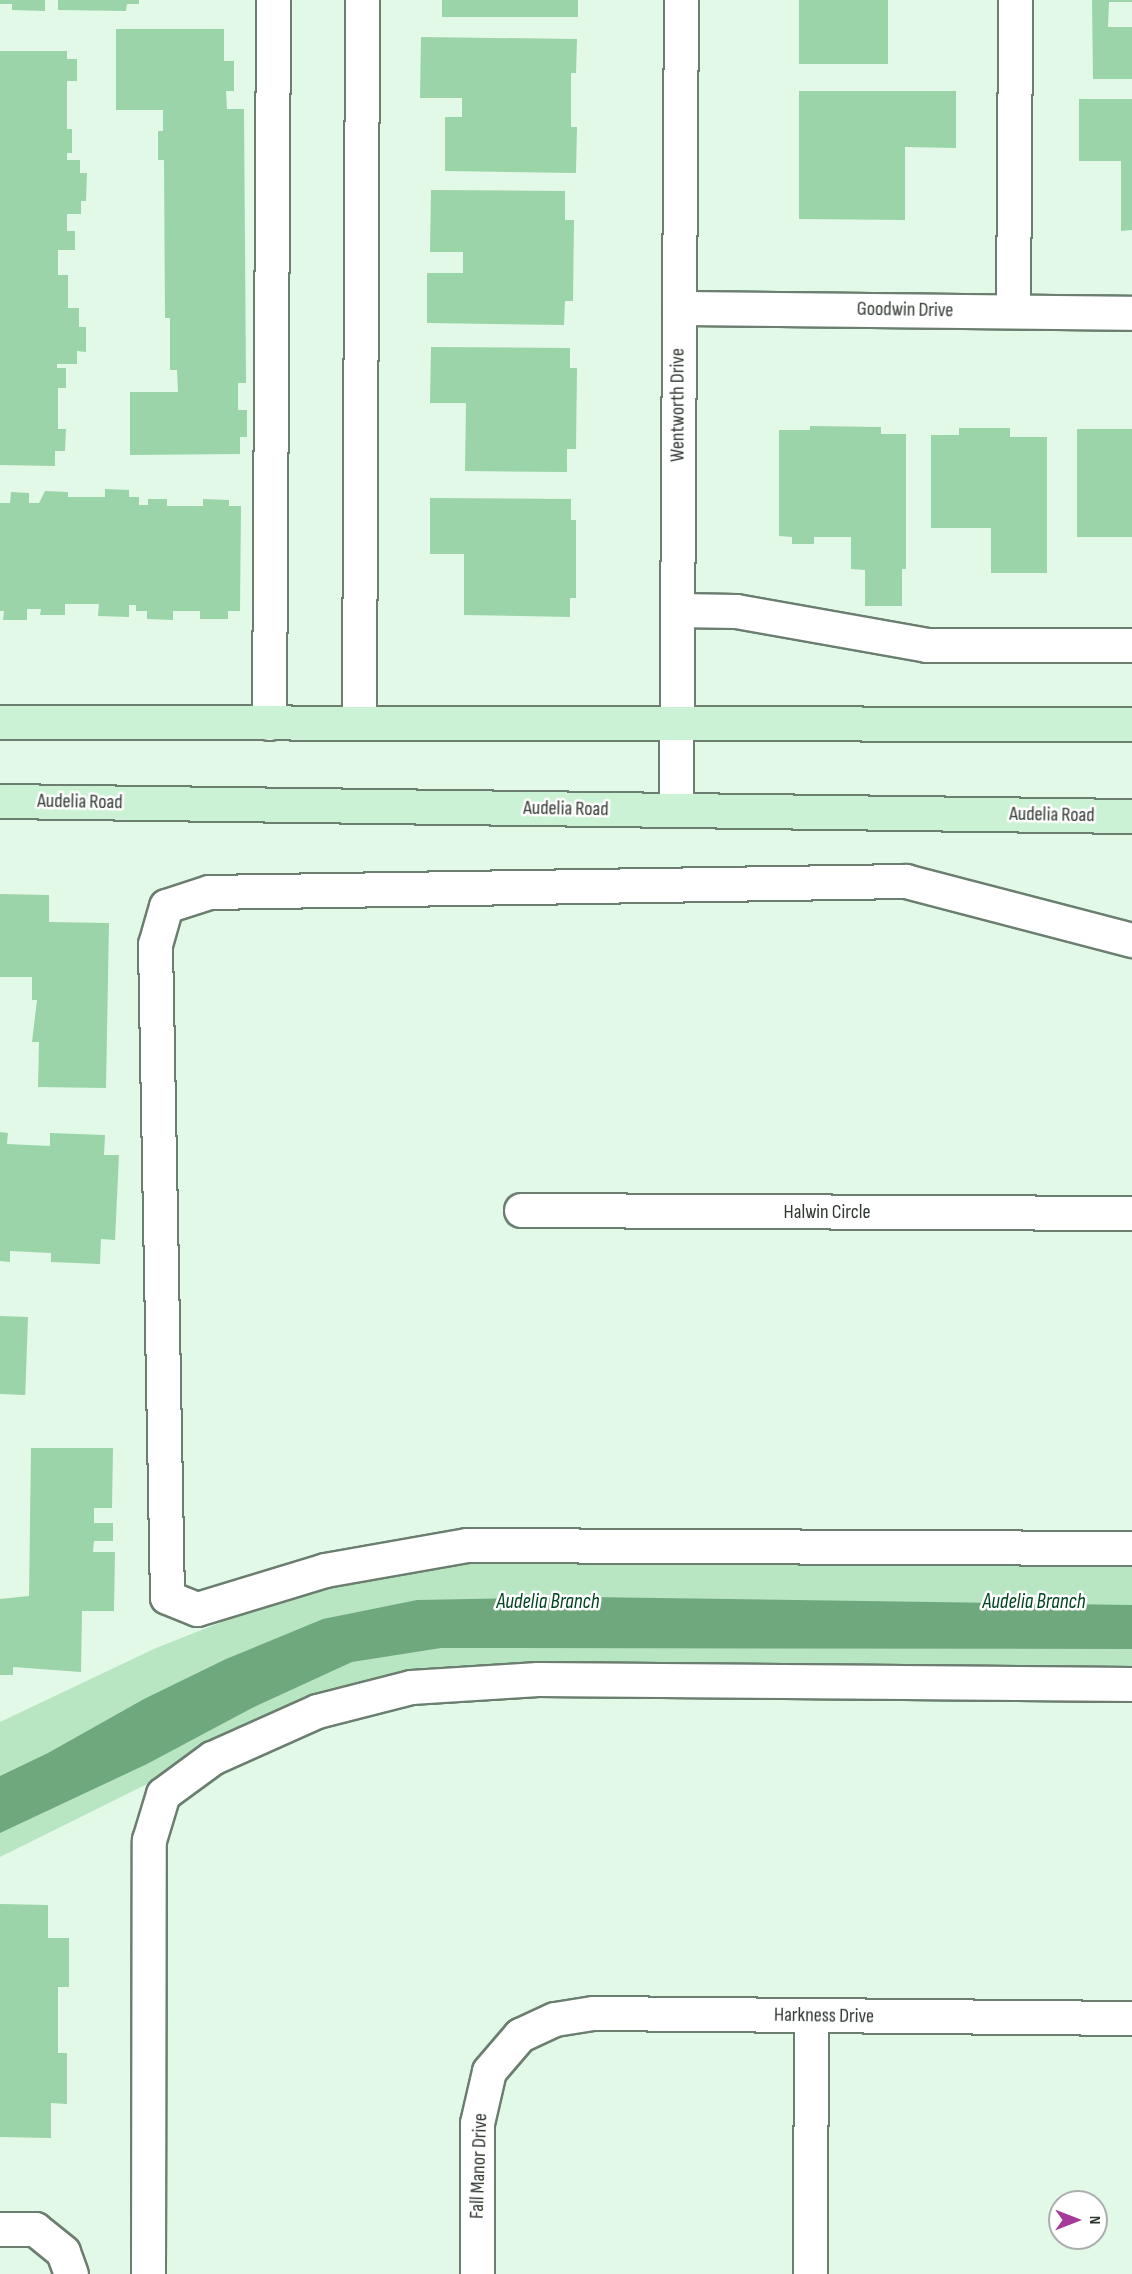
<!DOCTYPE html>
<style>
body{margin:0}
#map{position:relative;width:1132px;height:2274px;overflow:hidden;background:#e3f9e7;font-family:"Sofia Sans Condensed",sans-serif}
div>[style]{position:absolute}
.green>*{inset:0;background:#b8e6c3}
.water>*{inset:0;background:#70a87e}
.building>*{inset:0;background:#9ad4a8;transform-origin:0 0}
.roads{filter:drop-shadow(2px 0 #6b7e6f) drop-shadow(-2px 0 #6b7e6f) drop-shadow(0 2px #6b7e6f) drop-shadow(0 -2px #6b7e6f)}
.minor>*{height:33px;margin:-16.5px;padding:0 16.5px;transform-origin:16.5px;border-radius:16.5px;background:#fff}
.major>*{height:33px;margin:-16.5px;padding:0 16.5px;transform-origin:16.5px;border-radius:16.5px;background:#cbf2d4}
span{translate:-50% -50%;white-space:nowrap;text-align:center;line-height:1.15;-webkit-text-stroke:5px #fff;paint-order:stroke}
.street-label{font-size:20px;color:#303831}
.water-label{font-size:21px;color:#00451e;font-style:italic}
.north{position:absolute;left:1048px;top:2190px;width:60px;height:60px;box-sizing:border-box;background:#fff;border:2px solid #acafad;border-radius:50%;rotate:90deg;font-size:16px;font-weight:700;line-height:24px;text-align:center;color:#303831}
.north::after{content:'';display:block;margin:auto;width:21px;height:27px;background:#a53a9b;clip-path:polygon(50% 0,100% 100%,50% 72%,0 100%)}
</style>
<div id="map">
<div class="green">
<div style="clip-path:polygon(466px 1558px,1132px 1561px,1132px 1683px,450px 1682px,250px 1733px,0 1857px,0 1722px,156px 1648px,326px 1581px)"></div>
</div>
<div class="water">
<div style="clip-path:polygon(587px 1597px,1132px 1605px,1132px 1649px,441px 1648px,352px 1662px,252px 1708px,147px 1764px,0 1833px,0 1776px,48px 1753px,144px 1699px,226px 1659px,323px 1619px,417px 1600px)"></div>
</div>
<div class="building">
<div style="clip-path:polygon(0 0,45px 0,45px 11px,12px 10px,12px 4px,0 4px)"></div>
<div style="clip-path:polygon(58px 0,139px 0,139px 4px,127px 4px,126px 11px,58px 10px)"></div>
<div style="left:442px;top:0;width:136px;height:17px"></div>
<div style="left:799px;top:0;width:89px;height:64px"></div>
<div style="clip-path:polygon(1092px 0,1132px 0,1132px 2px,1109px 2px,1108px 27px,1132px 27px,1132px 79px,1093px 79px)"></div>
<div style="clip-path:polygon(116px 29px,224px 29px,224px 61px,234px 61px,234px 91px,226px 91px,227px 109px,244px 109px,246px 383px,238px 383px,238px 410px,247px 410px,247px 437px,240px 437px,240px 454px,130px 455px,130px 392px,178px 392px,177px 370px,170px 370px,170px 318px,165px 318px,164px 160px,158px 160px,158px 131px,163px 131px,163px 110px,116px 110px)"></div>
<div style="clip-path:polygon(421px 37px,577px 39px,576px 73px,571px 73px,571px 127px,577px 127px,576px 173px,445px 171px,445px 117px,462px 117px,462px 98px,420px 98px)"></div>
<div style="clip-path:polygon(0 51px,67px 51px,67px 59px,77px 59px,77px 81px,67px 81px,67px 129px,72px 129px,72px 153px,67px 153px,67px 160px,80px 160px,80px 173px,87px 173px,86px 201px,81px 201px,81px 214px,67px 214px,67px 231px,75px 231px,75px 250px,58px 250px,58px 275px,68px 275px,68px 308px,79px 308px,79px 327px,86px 327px,86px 352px,77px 351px,77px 364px,57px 364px,57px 368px,66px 368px,66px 388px,58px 388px,58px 429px,66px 429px,65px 451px,55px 451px,55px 466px,0 465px)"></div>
<div style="clip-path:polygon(799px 91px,956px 91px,956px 148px,905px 147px,905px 220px,799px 219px)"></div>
<div style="clip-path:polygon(1079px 99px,1132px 99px,1132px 230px,1121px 231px,1121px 161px,1079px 161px)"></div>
<div style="clip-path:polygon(431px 190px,565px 191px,565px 220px,574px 220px,573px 301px,565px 301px,564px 325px,427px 323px,427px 273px,463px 273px,463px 252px,430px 252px)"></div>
<div style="clip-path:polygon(431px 347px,570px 348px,570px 368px,577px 368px,576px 449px,567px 449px,567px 472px,465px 471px,466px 403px,430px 403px)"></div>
<div style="clip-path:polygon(810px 426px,881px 427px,881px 434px,906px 434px,906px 569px,902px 569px,902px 606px,865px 606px,865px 570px,851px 569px,851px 537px,814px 537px,814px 544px,792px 544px,792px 537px,779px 536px,779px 430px,810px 430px)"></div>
<div style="clip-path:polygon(959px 428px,1010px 428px,1010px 437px,1047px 437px,1047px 573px,991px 573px,991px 528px,931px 528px,931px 435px,959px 435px)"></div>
<div style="left:1077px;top:429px;width:55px;height:108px"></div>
<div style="clip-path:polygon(105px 489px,129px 490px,129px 497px,139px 497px,139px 505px,148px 505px,148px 499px,167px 499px,167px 506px,203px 506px,203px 499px,229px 500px,229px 506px,241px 506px,240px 611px,228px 611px,228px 619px,200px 619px,200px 611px,173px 611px,173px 620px,147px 619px,147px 611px,136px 611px,136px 605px,129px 605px,129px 617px,98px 616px,99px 604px,65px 604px,65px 615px,40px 615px,41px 609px,27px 609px,27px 620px,3px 620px,4px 611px,0 611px,0 503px,10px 503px,11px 492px,29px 493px,29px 503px,39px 503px,45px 491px,68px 492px,68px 497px,105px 497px)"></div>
<div style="clip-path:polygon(430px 498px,571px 499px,571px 520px,576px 520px,576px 598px,570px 598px,570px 617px,464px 615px,464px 554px,430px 554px)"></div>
<div style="clip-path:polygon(0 894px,49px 895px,49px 922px,109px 923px,106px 1088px,38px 1087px,39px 1042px,32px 1042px,37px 1000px,32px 1000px,32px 977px,0 977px)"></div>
<div style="clip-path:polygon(0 1132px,8px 1133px,7px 1144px,50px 1146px,50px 1133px,105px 1135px,104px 1155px,119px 1155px,115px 1240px,101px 1239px,100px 1264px,51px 1262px,51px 1253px,10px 1251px,10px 1262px,0 1261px)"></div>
<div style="left:0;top:1316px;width:28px;height:78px;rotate:2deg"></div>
<div style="clip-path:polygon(31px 1448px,113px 1448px,112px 1508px,94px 1508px,94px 1523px,113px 1523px,113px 1541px,94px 1541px,93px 1552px,115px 1552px,114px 1611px,82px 1611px,81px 1672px,13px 1667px,13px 1675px,0 1675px,0 1599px,29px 1596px)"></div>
<div style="clip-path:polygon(0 1904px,48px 1905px,48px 1938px,69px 1938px,69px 1987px,58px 1987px,58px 2053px,67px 2053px,67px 2104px,51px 2103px,51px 2138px,0 2137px)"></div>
</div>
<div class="roads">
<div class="minor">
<div style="left:679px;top:308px;width:453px;rotate:0.6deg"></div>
<div style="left:1013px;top:311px;width:311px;rotate:-89.6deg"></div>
<div style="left:677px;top:610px;width:59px;rotate:1deg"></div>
<div style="left:736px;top:611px;width:193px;rotate:10.1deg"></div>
<div style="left:926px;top:645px;width:206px"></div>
<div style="left:269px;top:723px;width:723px;rotate:-89.68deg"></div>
<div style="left:359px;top:723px;width:723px;rotate:-89.76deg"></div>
<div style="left:676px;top:810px;width:810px;rotate:-89.65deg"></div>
<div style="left:1132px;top:940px;width:234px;rotate:-165.4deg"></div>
<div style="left:906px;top:881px;width:697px;rotate:179.1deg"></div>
<div style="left:209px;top:892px;width:45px;rotate:162deg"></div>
<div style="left:166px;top:906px;width:40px;rotate:106deg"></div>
<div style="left:155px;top:944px;width:653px;rotate:88.95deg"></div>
<div style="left:167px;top:1597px;width:32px;rotate:22deg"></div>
<div style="left:197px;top:1609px;width:134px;rotate:-16.9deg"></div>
<div style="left:325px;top:1570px;width:144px;rotate:-10deg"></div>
<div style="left:467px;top:1545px;width:665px;rotate:0.26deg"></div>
<div style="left:521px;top:1210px;width:611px;rotate:0.28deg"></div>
<div style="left:0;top:2229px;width:35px"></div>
<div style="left:35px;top:2229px;width:36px;rotate:39deg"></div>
<div style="left:63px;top:2252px;width:23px;rotate:70deg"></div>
<div style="left:148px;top:2274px;width:434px;rotate:-89.9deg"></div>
<div style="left:149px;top:1840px;width:48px;rotate:-73.1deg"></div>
<div style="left:163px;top:1794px;width:61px;rotate:-36.3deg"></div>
<div style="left:212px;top:1758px;width:115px;rotate:-24.1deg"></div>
<div style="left:317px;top:1711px;width:97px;rotate:-14.3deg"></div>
<div style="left:411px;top:1687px;width:127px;rotate:-3.6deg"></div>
<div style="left:538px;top:1679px;width:594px;rotate:0.48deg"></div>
<div style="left:477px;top:2274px;width:151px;rotate:-90deg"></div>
<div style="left:477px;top:2123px;width:53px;rotate:-77deg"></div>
<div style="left:489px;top:2071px;width:48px;rotate:-49.3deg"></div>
<div style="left:520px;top:2035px;width:38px;rotate:-25deg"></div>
<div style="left:555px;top:2019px;width:38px;rotate:-9deg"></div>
<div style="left:593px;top:2013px;width:539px;rotate:0.53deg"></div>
<div style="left:810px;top:2274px;width:258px;rotate:-89.8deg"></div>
</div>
<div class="major">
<div style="left:0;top:722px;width:1132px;rotate:0.1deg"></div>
<div style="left:0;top:801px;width:1132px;rotate:0.76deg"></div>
</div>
</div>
<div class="street-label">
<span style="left:905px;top:310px;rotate:1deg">Goodwin Drive</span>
<span style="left:678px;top:405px;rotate:-90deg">Wentworth Drive</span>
<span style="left:80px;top:802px;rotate:1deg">Audelia Road</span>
<span style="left:566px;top:809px;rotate:1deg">Audelia Road</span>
<span style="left:1052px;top:815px;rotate:1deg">Audelia Road</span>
<span style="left:827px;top:1212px">Halwin Circle</span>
<span style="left:824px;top:2016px;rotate:1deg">Harkness Drive</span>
<span style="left:479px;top:2166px;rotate:-88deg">Fall Manor Drive</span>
</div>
<div class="water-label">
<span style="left:548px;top:1602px">Audelia Branch</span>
<span style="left:1034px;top:1602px">Audelia Branch</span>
</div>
<div class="north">N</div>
</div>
